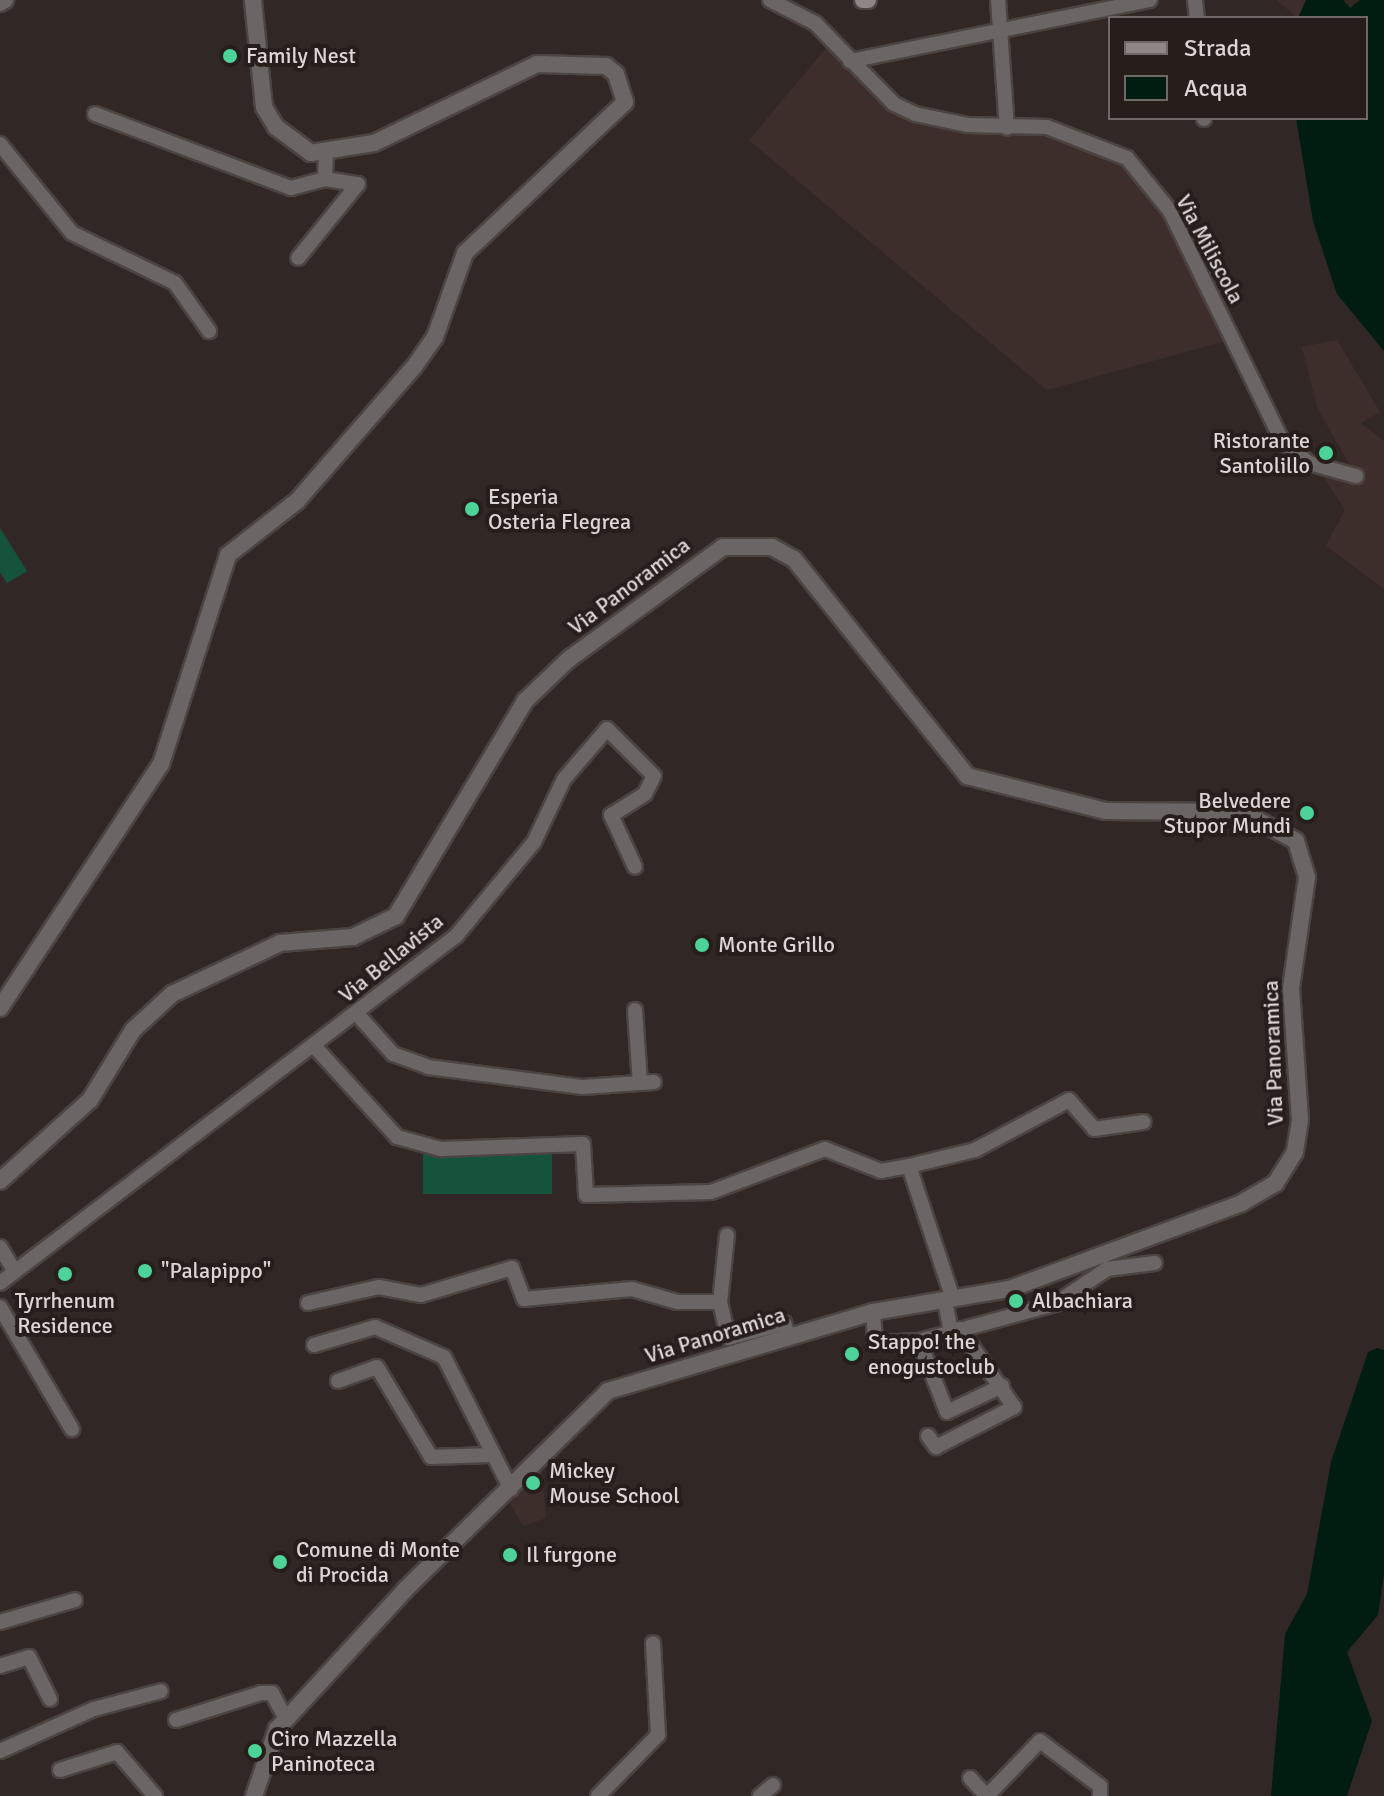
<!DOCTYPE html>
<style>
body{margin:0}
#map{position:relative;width:1384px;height:1796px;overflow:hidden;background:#312826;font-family:Signika,sans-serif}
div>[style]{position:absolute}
.built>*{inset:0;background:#3e2e2b}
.green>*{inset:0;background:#15543a;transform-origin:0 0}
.water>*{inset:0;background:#011c10}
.roads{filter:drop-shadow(2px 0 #4c4442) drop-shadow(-2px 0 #4c4442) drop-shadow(0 2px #4c4442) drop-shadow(0 -2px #4c4442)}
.minor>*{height:14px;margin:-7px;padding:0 7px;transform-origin:7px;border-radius:7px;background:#6b6665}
.tertiary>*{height:16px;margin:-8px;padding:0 8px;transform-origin:8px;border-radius:8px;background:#6b6665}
.secondary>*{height:16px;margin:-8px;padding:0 8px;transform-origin:8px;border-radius:8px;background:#8f8785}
.dots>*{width:22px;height:22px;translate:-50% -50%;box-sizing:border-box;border:4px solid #271e1c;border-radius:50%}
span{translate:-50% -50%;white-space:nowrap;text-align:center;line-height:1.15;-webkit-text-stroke:8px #271e1c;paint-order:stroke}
.poi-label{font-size:22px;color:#dcd6d4}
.left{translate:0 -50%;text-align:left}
.right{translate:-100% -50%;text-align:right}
.street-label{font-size:22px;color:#dcd6d4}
.legend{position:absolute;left:1108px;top:16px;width:260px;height:104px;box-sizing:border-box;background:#271e1c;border:2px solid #6f6866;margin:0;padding:10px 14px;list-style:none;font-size:24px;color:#dcd6d4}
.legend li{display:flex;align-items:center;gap:16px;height:40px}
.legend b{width:40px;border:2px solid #6f6866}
</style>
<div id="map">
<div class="built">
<div style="clip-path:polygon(1276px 0,1306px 0,1298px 18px)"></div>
<div style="clip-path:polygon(827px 47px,884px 102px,1042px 133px,1126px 166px,1167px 207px,1229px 340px,1047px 390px,749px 140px)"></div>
<div style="clip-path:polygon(1337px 340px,1380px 412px,1361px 423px,1384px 441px,1384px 589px,1326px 546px,1345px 510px,1319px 470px,1354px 473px,1317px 407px,1302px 347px)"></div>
<div style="clip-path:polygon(541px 1466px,546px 1518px,523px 1526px,508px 1500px)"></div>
</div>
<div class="green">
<div style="clip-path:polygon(0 528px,27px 571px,7px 583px,0 572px)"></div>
<div style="left:552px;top:1152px;width:42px;height:129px;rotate:90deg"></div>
</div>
<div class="water">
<div style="clip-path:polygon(1306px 0,1343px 0,1350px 8px,1360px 0,1384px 0,1384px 351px,1337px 294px,1313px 221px,1296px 118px,1366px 118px,1366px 18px,1298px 18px)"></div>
<div style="clip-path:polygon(1377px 1348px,1384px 1350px,1384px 1574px,1378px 1615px,1347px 1652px,1372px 1721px,1347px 1796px,1271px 1796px,1285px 1634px,1307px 1594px,1331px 1462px,1368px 1352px)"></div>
</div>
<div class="roads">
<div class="minor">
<div style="left:770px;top:0;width:51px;rotate:27.1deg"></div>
<div style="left:815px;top:23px;width:113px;rotate:45.7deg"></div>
<div style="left:894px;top:104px;width:23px;rotate:25deg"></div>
<div style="left:915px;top:114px;width:53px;rotate:11.9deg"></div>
<div style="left:967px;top:125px;width:80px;rotate:1.4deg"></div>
<div style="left:1047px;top:127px;width:86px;rotate:21.2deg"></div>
<div style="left:1127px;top:158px;width:68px;rotate:50.9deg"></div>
<div style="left:1170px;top:211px;width:254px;rotate:64deg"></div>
<div style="left:1281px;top:439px;width:37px;rotate:41deg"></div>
<div style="left:1309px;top:463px;width:49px;rotate:15.5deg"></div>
<div style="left:998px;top:0;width:128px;rotate:86deg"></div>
<div style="left:1195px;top:0;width:18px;rotate:84deg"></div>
<div style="left:850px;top:61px;width:306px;rotate:-11.5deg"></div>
<div style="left:95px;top:114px;width:210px;rotate:20.7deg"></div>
<div style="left:291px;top:188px;width:35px;rotate:-15deg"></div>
<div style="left:325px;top:179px;width:33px;rotate:9deg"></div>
<div style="left:358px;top:184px;width:95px;rotate:129deg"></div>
<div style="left:1204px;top:118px;width:1px;rotate:90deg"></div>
<div style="left:0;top:144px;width:114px;rotate:51deg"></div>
<div style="left:72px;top:233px;width:114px;rotate:25.9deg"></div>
<div style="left:175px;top:283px;width:59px;rotate:54.7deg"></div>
<div style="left:325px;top:179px;width:24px;rotate:-88deg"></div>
<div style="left:635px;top:1010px;width:73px;rotate:86.1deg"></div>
<div style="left:357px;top:1014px;width:54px;rotate:48deg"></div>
<div style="left:393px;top:1054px;width:37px;rotate:20deg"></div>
<div style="left:428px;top:1067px;width:156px;rotate:7.4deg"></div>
<div style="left:583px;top:1087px;width:71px;rotate:-4deg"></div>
<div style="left:314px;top:1046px;width:123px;rotate:47.6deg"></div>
<div style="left:397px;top:1137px;width:46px;rotate:15.3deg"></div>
<div style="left:441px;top:1149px;width:142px;rotate:-2deg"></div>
<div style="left:583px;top:1144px;width:51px;rotate:86.6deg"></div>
<div style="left:586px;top:1195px;width:125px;rotate:-1.4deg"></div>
<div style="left:711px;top:1192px;width:122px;rotate:-20.7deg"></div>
<div style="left:825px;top:1149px;width:60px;rotate:21.4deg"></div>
<div style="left:881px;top:1171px;width:28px;rotate:-10deg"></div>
<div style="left:909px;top:1166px;width:68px;rotate:-13.6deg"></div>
<div style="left:975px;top:1150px;width:106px;rotate:-28deg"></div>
<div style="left:1069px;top:1100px;width:38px;rotate:49deg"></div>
<div style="left:1094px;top:1129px;width:50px;rotate:-8deg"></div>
<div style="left:909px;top:1166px;width:140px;rotate:71.7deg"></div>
<div style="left:0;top:1247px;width:29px;rotate:59deg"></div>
<div style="left:0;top:1283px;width:573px;rotate:-37.27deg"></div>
<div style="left:456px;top:936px;width:122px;rotate:-50.3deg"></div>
<div style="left:534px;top:842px;width:70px;rotate:-64.5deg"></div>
<div style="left:564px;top:779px;width:66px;rotate:-49.3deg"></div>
<div style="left:607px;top:729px;width:66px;rotate:45deg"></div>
<div style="left:654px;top:776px;width:20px;rotate:117deg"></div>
<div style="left:645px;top:794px;width:40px;rotate:148deg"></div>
<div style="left:611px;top:815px;width:57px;rotate:65.2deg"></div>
<div style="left:945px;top:1301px;width:31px;rotate:79deg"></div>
<div style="left:720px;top:1302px;width:67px;rotate:-84deg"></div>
<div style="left:308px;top:1303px;width:73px;rotate:-12.7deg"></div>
<div style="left:379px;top:1287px;width:43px;rotate:10.8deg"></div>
<div style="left:421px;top:1295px;width:95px;rotate:-16.5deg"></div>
<div style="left:512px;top:1268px;width:33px;rotate:69deg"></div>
<div style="left:524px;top:1299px;width:108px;rotate:-5.3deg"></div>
<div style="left:632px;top:1289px;width:47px;rotate:16.1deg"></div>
<div style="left:677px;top:1302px;width:43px"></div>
<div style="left:720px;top:1302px;width:37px;rotate:77deg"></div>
<div style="left:728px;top:1338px;width:58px;rotate:-15deg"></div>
<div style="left:784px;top:1323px;width:13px;rotate:72deg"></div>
<div style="left:0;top:1307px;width:142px;rotate:59.5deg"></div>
<div style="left:873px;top:1312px;width:31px;rotate:86deg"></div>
<div style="left:875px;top:1343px;width:44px;rotate:-2.6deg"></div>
<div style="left:919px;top:1341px;width:141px;rotate:-15.2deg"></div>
<div style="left:1055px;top:1304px;width:63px;rotate:-33.9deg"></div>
<div style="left:1107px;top:1269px;width:48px;rotate:-7.1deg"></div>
<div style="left:919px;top:1341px;width:76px;rotate:68.5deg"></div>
<div style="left:947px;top:1412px;width:61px;rotate:-25.3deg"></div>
<div style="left:314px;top:1345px;width:64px;rotate:-16.4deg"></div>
<div style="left:375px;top:1327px;width:75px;rotate:23.5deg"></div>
<div style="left:444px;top:1357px;width:148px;rotate:63.1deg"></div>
<div style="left:338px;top:1381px;width:41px;rotate:-19.7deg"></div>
<div style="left:377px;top:1367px;width:105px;rotate:59deg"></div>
<div style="left:431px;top:1457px;width:59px;rotate:-1.9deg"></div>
<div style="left:928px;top:1436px;width:14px;rotate:54deg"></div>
<div style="left:936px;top:1447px;width:88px;rotate:-27.1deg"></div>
<div style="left:1014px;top:1407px;width:95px;rotate:-124.7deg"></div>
<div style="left:0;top:1622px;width:78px;rotate:-16.3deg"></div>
<div style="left:0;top:1666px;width:30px;rotate:-17deg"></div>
<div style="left:29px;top:1657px;width:47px;rotate:63.4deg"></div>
<div style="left:176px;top:1720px;width:89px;rotate:-17.6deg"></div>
<div style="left:261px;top:1693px;width:11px"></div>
<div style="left:272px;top:1693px;width:30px;rotate:62deg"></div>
<div style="left:0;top:1751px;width:103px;rotate:-24.1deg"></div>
<div style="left:94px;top:1709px;width:69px;rotate:-15deg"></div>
<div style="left:60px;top:1770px;width:60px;rotate:-17.5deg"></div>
<div style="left:117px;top:1752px;width:58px;rotate:49.2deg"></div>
<div style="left:970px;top:1778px;width:25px;rotate:47deg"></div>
<div style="left:987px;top:1796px;width:76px;rotate:-46.1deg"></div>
<div style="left:1040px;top:1741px;width:75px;rotate:36.9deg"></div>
<div style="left:1100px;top:1786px;width:10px;rotate:90deg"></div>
<div style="left:598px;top:1796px;width:86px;rotate:-45.5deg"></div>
<div style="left:658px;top:1735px;width:92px;rotate:-93.1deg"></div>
<div style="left:760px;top:1796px;width:17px;rotate:-40deg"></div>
</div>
<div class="tertiary">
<div style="left:0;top:3px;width:6px;rotate:-31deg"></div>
<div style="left:0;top:1008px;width:292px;rotate:-56.6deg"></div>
<div style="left:161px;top:764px;width:219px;rotate:-72.2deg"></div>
<div style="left:228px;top:555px;width:88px;rotate:-38deg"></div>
<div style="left:297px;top:501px;width:178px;rotate:-48.9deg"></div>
<div style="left:414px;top:367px;width:37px;rotate:-55deg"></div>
<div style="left:435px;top:337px;width:89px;rotate:-70.3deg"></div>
<div style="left:465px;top:253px;width:220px;rotate:-43.3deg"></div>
<div style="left:625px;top:102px;width:29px;rotate:-108deg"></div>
<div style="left:616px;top:74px;width:13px;rotate:-141deg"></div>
<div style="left:606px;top:66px;width:69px;rotate:-178.3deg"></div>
<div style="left:537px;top:64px;width:181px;rotate:154.1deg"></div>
<div style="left:374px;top:143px;width:64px;rotate:171deg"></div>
<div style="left:311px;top:153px;width:44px;rotate:-143.4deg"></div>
<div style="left:276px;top:127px;width:23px;rotate:-121deg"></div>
<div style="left:264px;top:107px;width:108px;rotate:-95.9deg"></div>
<div style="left:0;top:1181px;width:121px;rotate:-42deg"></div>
<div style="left:90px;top:1100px;width:82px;rotate:-58.4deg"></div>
<div style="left:133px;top:1030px;width:53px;rotate:-42.7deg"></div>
<div style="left:172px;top:994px;width:119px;rotate:-25.3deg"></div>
<div style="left:280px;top:943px;width:73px;rotate:-4.7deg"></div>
<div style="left:353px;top:937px;width:48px;rotate:-26deg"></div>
<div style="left:396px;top:916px;width:251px;rotate:-59deg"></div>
<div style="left:525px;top:701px;width:61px;rotate:-43.7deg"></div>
<div style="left:569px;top:659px;width:190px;rotate:-36deg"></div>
<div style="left:723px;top:547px;width:49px"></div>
<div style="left:772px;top:547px;width:25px;rotate:29deg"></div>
<div style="left:794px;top:559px;width:278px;rotate:51.4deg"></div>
<div style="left:967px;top:776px;width:142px;rotate:14.2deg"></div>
<div style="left:1105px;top:811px;width:138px;rotate:0.4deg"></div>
<div style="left:1243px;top:812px;width:60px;rotate:28.7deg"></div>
<div style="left:1296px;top:841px;width:38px;rotate:73deg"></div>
<div style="left:1307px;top:877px;width:112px;rotate:98.2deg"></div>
<div style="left:1291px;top:988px;width:132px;rotate:86.1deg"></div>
<div style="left:1300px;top:1120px;width:32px;rotate:99deg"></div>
<div style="left:1295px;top:1152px;width:36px;rotate:122deg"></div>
<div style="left:1276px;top:1183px;width:39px;rotate:150deg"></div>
<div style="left:1242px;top:1203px;width:248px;rotate:159.7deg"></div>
<div style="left:1009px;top:1289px;width:138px;rotate:170.4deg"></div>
<div style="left:873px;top:1312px;width:277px;rotate:163.4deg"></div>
<div style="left:608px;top:1391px;width:284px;rotate:135.6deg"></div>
<div style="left:405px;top:1590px;width:189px;rotate:132.6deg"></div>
<div style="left:277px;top:1729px;width:71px;rotate:108.9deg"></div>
</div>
<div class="secondary">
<div style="left:863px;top:0;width:5px"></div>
</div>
</div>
<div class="dots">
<div style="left:230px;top:56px;background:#4dd39a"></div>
<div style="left:1326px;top:453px;background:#4dd39a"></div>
<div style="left:472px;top:509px;background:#4dd39a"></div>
<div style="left:1307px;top:813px;background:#4dd39a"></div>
<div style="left:702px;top:945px;background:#4dd39a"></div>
<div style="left:145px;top:1271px;background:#4dd39a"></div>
<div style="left:65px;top:1274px;background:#4dd39a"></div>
<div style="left:1016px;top:1301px;background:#4dd39a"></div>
<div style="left:852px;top:1354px;background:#4dd39a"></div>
<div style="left:533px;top:1483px;background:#4dd39a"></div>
<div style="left:510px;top:1555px;background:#4dd39a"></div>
<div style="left:280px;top:1562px;background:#4dd39a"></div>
<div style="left:255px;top:1751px;background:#4dd39a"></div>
</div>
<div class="poi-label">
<span class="left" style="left:246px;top:56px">Family Nest</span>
<span class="right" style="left:1310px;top:453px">Ristorante<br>Santolillo</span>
<span class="left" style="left:488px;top:509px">Esperia<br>Osteria Flegrea</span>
<span class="right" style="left:1291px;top:813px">Belvedere<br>Stupor Mundi</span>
<span class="left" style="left:718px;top:945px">Monte Grillo</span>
<span class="left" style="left:161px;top:1271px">"Palapippo"</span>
<span style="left:65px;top:1313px">Tyrrhenum<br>Residence</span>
<span class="left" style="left:1032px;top:1301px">Albachiara</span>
<span class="left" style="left:868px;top:1354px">Stappo! the<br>enogustoclub</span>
<span class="left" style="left:549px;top:1483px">Mickey<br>Mouse School</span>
<span class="left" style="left:296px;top:1562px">Comune di Monte<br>di Procida</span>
<span class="left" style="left:526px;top:1555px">Il furgone</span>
<span class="left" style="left:271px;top:1751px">Ciro Mazzella<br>Paninoteca</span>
</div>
<div class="street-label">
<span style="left:1210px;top:249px;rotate:62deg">Via Miliscola</span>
<span style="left:629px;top:586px;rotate:-37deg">Via Panoramica</span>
<span style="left:391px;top:958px;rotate:-39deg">Via Bellavista</span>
<span style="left:1273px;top:1053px;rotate:-92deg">Via Panoramica</span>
<span style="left:715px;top:1335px;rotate:-17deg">Via Panoramica</span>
</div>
<ul class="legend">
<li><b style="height:10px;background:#8f8785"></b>Strada</li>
<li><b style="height:22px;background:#011c10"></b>Acqua</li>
</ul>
</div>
